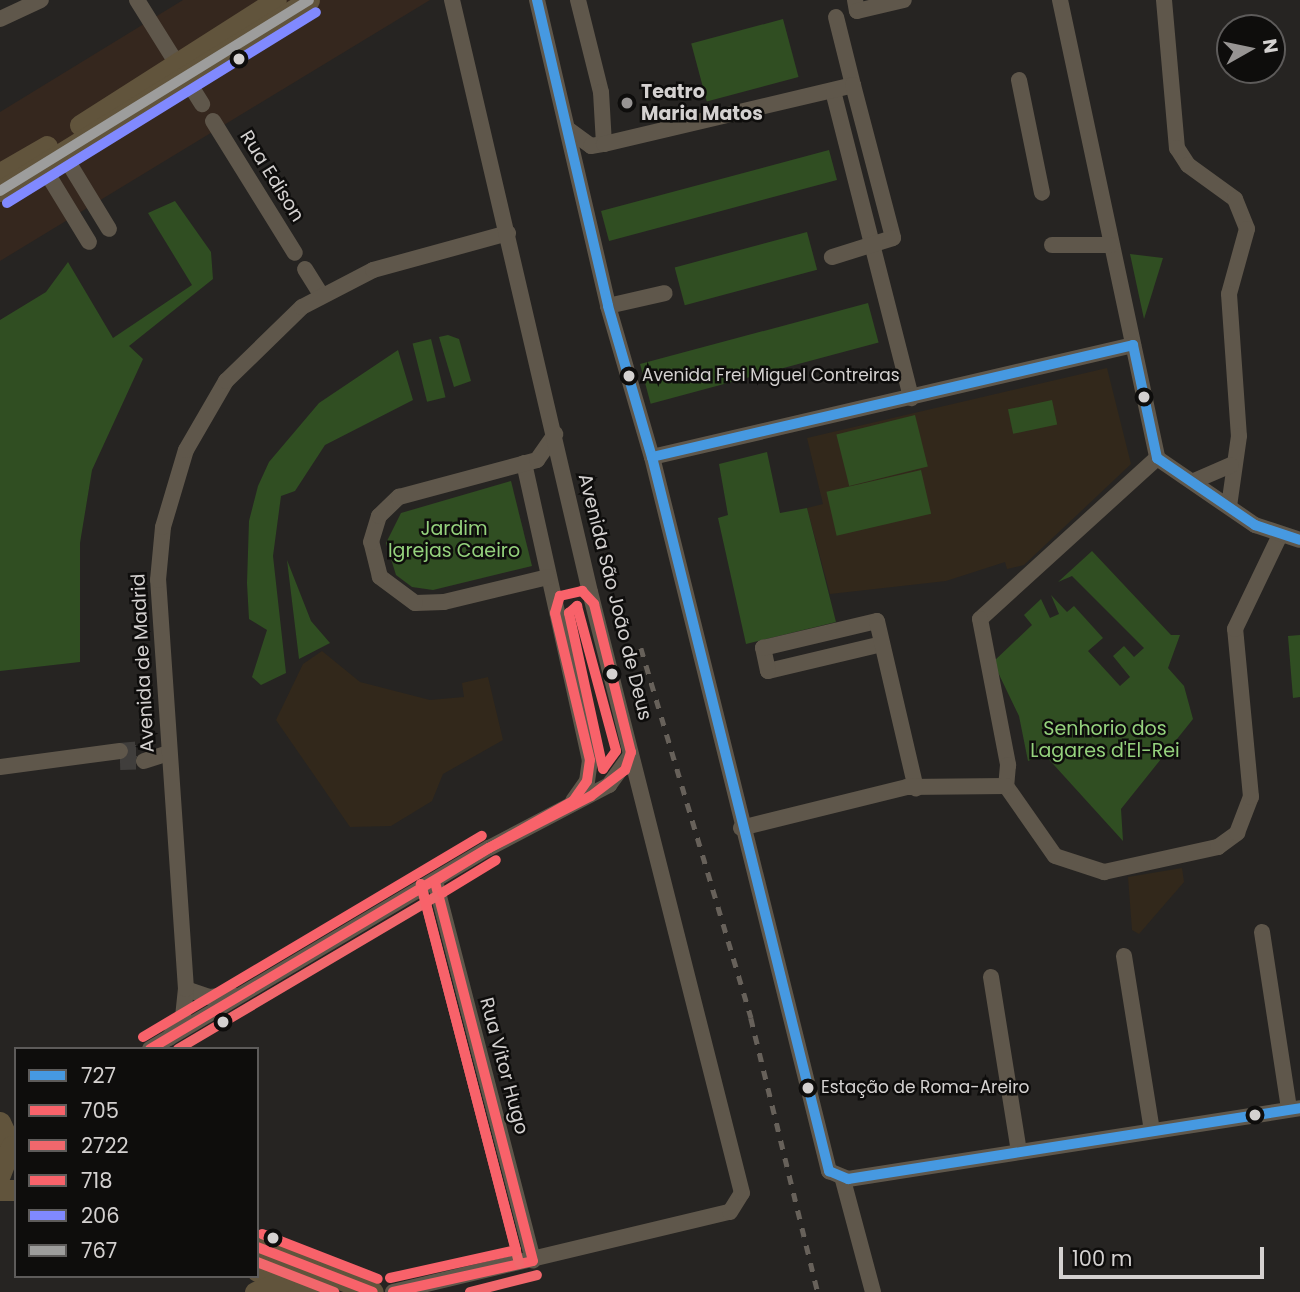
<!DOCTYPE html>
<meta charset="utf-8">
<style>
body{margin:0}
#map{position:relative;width:1300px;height:1292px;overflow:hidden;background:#262422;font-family:Poppins,sans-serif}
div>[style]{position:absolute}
.commercial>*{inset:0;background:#35271e}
.education>*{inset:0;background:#32281b}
.green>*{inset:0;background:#304e22;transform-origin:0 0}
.minor-tunnel>*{height:16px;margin-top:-8px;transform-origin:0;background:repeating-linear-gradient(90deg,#403e3c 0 16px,transparent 0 24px)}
.minor>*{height:16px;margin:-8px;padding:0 8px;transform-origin:8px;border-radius:8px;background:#5f574b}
.major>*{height:21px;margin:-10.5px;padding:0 10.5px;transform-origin:10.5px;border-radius:10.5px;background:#61543c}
.rail>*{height:4.5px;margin-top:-2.25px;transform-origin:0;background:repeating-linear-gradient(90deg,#67615a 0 9px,transparent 0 18px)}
.bus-1>*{height:10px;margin:-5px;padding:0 5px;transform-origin:5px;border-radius:5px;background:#4699e1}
.bus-2>*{height:10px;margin:-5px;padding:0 5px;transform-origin:5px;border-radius:5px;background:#f8626a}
.bus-3>*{height:10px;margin:-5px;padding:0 5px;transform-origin:5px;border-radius:5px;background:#f1676c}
.bus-4>*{height:10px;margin:-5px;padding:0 5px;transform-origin:5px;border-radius:5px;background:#f8626a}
.bus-5>*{height:10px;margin:-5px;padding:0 5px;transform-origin:5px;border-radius:5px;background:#8089ff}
.bus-6>*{height:10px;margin:-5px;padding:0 5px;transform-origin:5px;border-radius:5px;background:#9d9d9c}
.dots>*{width:19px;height:19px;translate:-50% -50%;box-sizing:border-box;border:4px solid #0e0d0c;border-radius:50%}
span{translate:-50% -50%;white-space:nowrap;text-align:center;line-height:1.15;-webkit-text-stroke:5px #0e0d0c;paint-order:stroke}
.bus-label{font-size:17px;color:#d4d1d0}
.left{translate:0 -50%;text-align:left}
.poi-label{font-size:19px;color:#d4d1d0;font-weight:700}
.street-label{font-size:19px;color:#d4d1d0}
.park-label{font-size:19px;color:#95d27d}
.legend{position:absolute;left:14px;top:1047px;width:245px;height:231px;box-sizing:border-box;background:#0e0d0c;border:2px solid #5d5b5a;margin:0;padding:9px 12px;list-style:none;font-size:21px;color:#d4d1d0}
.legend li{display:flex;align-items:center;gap:14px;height:35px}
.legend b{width:35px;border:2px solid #5d5b5a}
.north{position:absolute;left:1216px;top:14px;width:70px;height:70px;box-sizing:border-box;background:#0e0d0c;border:2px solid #5d5b5a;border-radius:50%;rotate:81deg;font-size:19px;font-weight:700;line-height:28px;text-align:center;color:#d4d1d0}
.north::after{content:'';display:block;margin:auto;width:24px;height:32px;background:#979493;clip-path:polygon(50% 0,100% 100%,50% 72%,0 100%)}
.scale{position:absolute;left:1059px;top:1247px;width:205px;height:32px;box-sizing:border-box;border:4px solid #d4d1d0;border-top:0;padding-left:9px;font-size:21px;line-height:24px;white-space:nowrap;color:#d4d1d0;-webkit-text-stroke:5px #0e0d0c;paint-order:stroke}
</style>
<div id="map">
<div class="commercial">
<div style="clip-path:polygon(183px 0,430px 0,0 261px,0 112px)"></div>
</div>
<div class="education">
<div style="clip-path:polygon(1107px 368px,1131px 464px,1024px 565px,1007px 569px,1005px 562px,946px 581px,830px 594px,807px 508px,823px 504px,807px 438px)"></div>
<div style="clip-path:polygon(322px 651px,360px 682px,430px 700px,464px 697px,462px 683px,488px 677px,503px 740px,443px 774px,432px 801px,391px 826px,350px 827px,276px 720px,303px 664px)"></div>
<div style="clip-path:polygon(1182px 868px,1184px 882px,1139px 934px,1132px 930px,1128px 877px)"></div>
</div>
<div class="green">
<div style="left:783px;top:19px;width:60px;height:95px;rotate:75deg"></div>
<div style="left:829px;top:150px;width:31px;height:236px;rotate:75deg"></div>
<div style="clip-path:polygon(175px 201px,211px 252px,213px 279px,129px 346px,143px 359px,92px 470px,80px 543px,80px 662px,0 671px,0 320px,46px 292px,68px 262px,113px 338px,192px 285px,148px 213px)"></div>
<div style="left:807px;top:232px;width:39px;height:137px;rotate:75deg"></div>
<div style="clip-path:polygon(1130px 254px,1163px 258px,1144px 319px)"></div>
<div style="left:868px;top:303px;width:41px;height:236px;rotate:75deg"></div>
<div style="clip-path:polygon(448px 335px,459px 339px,471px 381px,454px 387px,439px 337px)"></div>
<div style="left:431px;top:339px;width:60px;height:19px;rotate:76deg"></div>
<div style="clip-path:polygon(398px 350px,413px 400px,325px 445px,295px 491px,281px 496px,273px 556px,286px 673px,261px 685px,252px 677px,267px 630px,249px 619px,247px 583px,249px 521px,258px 486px,269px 462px,319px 403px)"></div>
<div style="left:1052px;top:400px;width:25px;height:45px;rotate:78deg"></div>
<div style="left:915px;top:415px;width:53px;height:81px;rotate:76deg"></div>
<div style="clip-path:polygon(767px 452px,780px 513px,807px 508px,836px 622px,746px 644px,718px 518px,728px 515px,719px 464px)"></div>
<div style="left:921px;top:470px;width:45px;height:97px;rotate:77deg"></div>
<div style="clip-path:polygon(511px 481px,532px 566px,433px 590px,412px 587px,396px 575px,386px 543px,401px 513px)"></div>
<div style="clip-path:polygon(1092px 551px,1171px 635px,1180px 635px,1168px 668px,1184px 686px,1193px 719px,1121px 809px,1123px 841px,1044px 754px,1028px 761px,1019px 716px,993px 662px,1032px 625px,1024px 615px,1041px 599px,1050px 618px,1059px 614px,1051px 595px,1067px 612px,1074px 606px,1103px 638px,1088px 651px,1120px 686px,1130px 677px,1113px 656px,1124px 646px,1134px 657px,1144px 648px,1072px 576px,1058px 582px)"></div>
<div style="clip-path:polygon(287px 560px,311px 621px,330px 643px,299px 659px)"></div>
<div style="clip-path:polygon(1300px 635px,1300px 697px,1293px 698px,1288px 636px)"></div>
</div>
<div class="minor-tunnel">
<div style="left:120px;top:751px;width:23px;rotate:-5deg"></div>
<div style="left:120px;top:762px;width:24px;rotate:-2deg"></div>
</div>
<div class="minor">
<div style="left:137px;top:0;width:123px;rotate:58deg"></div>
<div style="left:537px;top:0;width:314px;rotate:76.9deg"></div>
<div style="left:608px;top:306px;width:157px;rotate:73.8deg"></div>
<div style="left:652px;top:457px;width:736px;rotate:76.08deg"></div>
<div style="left:829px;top:1171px;width:21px;rotate:23deg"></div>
<div style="left:848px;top:1179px;width:458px;rotate:-8.9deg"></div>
<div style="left:578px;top:0;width:95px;rotate:76deg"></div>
<div style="left:601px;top:92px;width:52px;rotate:86.7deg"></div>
<div style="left:855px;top:0;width:11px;rotate:80deg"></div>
<div style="left:857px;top:11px;width:48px;rotate:-13.2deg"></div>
<div style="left:1060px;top:0;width:468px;rotate:78deg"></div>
<div style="left:1164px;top:0;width:149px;rotate:85deg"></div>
<div style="left:1177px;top:148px;width:20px;rotate:57deg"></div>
<div style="left:1188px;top:165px;width:58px;rotate:35.9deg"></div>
<div style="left:1235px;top:199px;width:32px;rotate:68deg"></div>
<div style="left:1247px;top:229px;width:67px;rotate:105.5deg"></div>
<div style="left:1229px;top:294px;width:142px;rotate:86deg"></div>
<div style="left:1239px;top:436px;width:71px;rotate:98.1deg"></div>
<div style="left:836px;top:17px;width:70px;rotate:76deg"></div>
<div style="left:0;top:19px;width:45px;rotate:-24.9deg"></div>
<div style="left:1019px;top:80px;width:115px;rotate:78.5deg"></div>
<div style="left:833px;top:91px;width:317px;rotate:75.7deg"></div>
<div style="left:213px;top:121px;width:155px;rotate:58.2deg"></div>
<div style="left:569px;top:130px;width:27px;rotate:36deg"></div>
<div style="left:591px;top:146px;width:13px;rotate:-9deg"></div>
<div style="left:604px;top:144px;width:256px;rotate:-13.3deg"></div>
<div style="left:853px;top:85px;width:158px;rotate:75.3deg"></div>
<div style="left:893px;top:238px;width:64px;rotate:162.7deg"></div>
<div style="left:62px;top:152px;width:90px;rotate:58.6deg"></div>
<div style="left:42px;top:165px;width:90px;rotate:58.6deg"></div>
<div style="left:1052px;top:245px;width:59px"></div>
<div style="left:305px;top:269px;width:31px;rotate:58deg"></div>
<div style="left:608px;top:306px;width:58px;rotate:-12.8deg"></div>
<div style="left:652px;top:457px;width:494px;rotate:-13.1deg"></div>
<div style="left:1157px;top:458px;width:239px;rotate:137.7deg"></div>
<div style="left:980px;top:619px;width:149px;rotate:79.1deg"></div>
<div style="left:1008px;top:765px;width:21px;rotate:95deg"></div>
<div style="left:1006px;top:786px;width:85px;rotate:55deg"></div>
<div style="left:1055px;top:856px;width:52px;rotate:18.1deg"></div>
<div style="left:1104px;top:872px;width:117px;rotate:-12.4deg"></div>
<div style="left:1218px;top:847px;width:24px;rotate:-36deg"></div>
<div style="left:1237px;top:833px;width:39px;rotate:-69deg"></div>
<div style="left:1251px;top:797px;width:169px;rotate:-95.4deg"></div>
<div style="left:1235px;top:629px;width:102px;rotate:-64.4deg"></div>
<div style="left:1157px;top:458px;width:119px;rotate:34.4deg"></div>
<div style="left:1255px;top:525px;width:47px;rotate:18.4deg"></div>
<div style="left:524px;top:463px;width:304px;rotate:77.5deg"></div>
<div style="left:590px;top:760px;width:21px;rotate:98deg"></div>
<div style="left:587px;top:781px;width:24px;rotate:125deg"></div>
<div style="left:1194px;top:481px;width:40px;rotate:-23.4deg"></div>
<div style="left:548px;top:577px;width:107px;rotate:166.5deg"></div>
<div style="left:444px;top:602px;width:29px;rotate:178deg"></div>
<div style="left:415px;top:603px;width:44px;rotate:-143.4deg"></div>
<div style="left:380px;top:577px;width:36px;rotate:-104deg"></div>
<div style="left:371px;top:542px;width:27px;rotate:-73deg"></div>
<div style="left:379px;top:516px;width:28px;rotate:-44deg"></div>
<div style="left:399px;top:497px;width:143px;rotate:-15deg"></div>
<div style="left:537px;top:460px;width:32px;rotate:-55deg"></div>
<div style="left:882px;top:644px;width:117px;rotate:166.7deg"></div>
<div style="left:768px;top:671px;width:24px;rotate:-102deg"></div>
<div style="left:763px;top:648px;width:117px;rotate:-13.3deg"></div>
<div style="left:877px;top:621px;width:172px;rotate:76.9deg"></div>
<div style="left:144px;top:761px;width:26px;rotate:-18deg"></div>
<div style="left:0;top:767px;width:121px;rotate:-7.6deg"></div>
<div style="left:741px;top:828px;width:171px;rotate:-13.9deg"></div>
<div style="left:907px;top:787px;width:99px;rotate:-0.6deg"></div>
<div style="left:435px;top:881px;width:392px;rotate:75.5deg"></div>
<div style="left:1262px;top:932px;width:179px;rotate:81.3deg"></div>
<div style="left:1124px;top:956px;width:177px;rotate:80.9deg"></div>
<div style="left:991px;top:977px;width:177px;rotate:80.9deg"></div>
<div style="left:186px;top:989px;width:24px;rotate:19deg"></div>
<div style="left:209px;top:997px;width:24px;rotate:-5deg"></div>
<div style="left:169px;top:1038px;width:25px;rotate:-56deg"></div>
<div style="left:183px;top:1017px;width:28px;rotate:-84deg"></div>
<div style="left:186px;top:989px;width:410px;rotate:-93.9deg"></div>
<div style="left:158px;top:580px;width:53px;rotate:-84.6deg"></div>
<div style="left:163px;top:527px;width:80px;rotate:-73.4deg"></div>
<div style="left:186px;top:450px;width:80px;rotate:-59.9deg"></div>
<div style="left:226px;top:381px;width:106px;rotate:-44.2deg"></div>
<div style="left:302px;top:307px;width:80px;rotate:-27.5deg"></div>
<div style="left:373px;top:270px;width:140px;rotate:-15.3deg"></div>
<div style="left:150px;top:1049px;width:394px;rotate:-30.7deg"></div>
<div style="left:489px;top:848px;width:136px;rotate:-27.7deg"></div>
<div style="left:609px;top:785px;width:37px;rotate:-54deg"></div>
<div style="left:843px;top:1180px;width:116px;rotate:75deg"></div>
<div style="left:393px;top:1292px;width:346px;rotate:-13.4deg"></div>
<div style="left:730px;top:1212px;width:22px;rotate:-58deg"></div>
<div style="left:742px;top:1193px;width:620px;rotate:-104.19deg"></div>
<div style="left:590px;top:592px;width:608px;rotate:-103.12deg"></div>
</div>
<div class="major">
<div style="left:80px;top:125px;width:232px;rotate:-32.5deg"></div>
<div style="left:0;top:173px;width:54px;rotate:-29.9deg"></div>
<div style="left:0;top:191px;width:363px;rotate:-31.7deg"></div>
<div style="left:0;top:1122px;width:26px;rotate:65deg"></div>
<div style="left:11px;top:1146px;width:31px;rotate:111deg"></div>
<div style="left:0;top:1190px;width:16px"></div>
<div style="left:257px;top:1247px;width:124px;rotate:21.2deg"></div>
<div style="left:257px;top:1271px;width:58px;rotate:21.3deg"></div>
<div style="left:255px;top:1292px;width:31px;rotate:-21deg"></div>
</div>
<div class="rail">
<div style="left:641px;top:648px;width:386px;rotate:73.4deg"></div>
<div style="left:751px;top:1018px;width:282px;rotate:76.3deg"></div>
</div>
<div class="bus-1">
<div style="left:537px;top:0;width:314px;rotate:76.9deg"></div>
<div style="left:608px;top:306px;width:157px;rotate:73.8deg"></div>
<div style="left:652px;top:457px;width:736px;rotate:76.08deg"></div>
<div style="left:829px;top:1171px;width:21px;rotate:23deg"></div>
<div style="left:848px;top:1179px;width:458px;rotate:-8.9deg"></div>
<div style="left:652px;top:457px;width:494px;rotate:-13.1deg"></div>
<div style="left:1133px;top:345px;width:116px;rotate:78deg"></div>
<div style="left:1157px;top:458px;width:119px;rotate:34.4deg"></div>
<div style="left:1255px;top:525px;width:47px;rotate:18.4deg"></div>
</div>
<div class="bus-2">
<div style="left:582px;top:591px;width:18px;rotate:47deg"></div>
<div style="left:594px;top:604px;width:153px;rotate:76deg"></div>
<div style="left:631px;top:752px;width:19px;rotate:108deg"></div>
<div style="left:625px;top:770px;width:43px;rotate:142.6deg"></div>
<div style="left:591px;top:796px;width:114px;rotate:153deg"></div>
<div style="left:489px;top:848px;width:96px;rotate:-29.2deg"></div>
<div style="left:573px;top:801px;width:24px;rotate:-55deg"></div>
<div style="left:587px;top:781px;width:21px;rotate:-82deg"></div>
<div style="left:590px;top:760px;width:151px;rotate:-103.4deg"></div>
<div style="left:555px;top:613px;width:18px;rotate:-74deg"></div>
<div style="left:560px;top:596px;width:23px;rotate:-13deg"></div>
<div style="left:435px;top:881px;width:63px;rotate:-31.4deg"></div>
<div style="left:150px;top:1049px;width:394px;rotate:-30.7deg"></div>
<div style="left:257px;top:1247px;width:124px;rotate:21.2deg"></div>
<div style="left:393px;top:1292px;width:143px;rotate:-12.5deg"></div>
<div style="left:533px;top:1261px;width:392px;rotate:-104.5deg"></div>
</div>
<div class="bus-3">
<div style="left:421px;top:884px;width:392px;rotate:75.5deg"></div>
<div style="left:178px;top:1049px;width:307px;rotate:-30.6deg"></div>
<div style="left:257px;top:1262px;width:83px;rotate:21.3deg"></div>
<div style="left:470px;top:1292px;width:69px;rotate:-14.2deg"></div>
</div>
<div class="bus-4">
<div style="left:577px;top:606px;width:150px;rotate:74.9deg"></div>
<div style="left:616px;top:751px;width:22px;rotate:126deg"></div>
<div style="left:603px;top:769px;width:160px;rotate:-102.3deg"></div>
<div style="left:569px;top:613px;width:11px;rotate:-41deg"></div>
<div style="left:442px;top:893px;width:63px;rotate:-31.4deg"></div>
<div style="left:143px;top:1037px;width:394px;rotate:-30.7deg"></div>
<div style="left:262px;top:1234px;width:124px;rotate:21.2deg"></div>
<div style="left:390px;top:1278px;width:129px;rotate:-12.5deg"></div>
<div style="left:516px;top:1250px;width:378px;rotate:-104.6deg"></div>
</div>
<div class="bus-5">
<div style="left:7px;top:203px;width:363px;rotate:-31.7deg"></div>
</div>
<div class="bus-6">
<div style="left:0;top:191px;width:363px;rotate:-31.7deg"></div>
</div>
<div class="dots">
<div style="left:239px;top:59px;background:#d4d1d0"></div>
<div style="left:627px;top:103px;background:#979493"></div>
<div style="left:629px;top:376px;background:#d4d1d0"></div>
<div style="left:1144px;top:397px;background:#d4d1d0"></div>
<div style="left:612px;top:674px;background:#d4d1d0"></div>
<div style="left:223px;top:1022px;background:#d4d1d0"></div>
<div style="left:808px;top:1088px;background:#d4d1d0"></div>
<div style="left:1255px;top:1115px;background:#d4d1d0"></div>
<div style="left:273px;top:1238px;background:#d4d1d0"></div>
</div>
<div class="bus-label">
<span class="left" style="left:642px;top:376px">Avenida Frei Miguel Contreiras</span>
<span class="left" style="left:821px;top:1088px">Estação de Roma-Areiro</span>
</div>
<div class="poi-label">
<span class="left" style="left:641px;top:103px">Teatro<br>Maria Matos</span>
</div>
<div class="street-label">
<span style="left:272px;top:176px;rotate:58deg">Rua Edison</span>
<span style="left:615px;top:597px;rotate:76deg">Avenida São João de Deus</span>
<span style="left:143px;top:663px;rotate:-93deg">Avenida de Madrid</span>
<span style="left:504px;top:1066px;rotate:75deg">Rua Vitor Hugo</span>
</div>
<div class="park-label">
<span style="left:454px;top:540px">Jardim<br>Igrejas Caeiro</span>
<span style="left:1105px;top:740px">Senhorio dos<br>Lagares d'El-Rei</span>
</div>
<ul class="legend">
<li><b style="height:9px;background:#4699e1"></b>727</li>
<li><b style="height:9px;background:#f8626a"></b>705</li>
<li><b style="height:9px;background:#f1676c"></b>2722</li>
<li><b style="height:9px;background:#f8626a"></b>718</li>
<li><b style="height:9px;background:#8089ff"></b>206</li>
<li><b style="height:9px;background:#9d9d9c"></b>767</li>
</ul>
<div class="north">N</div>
<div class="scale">100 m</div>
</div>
